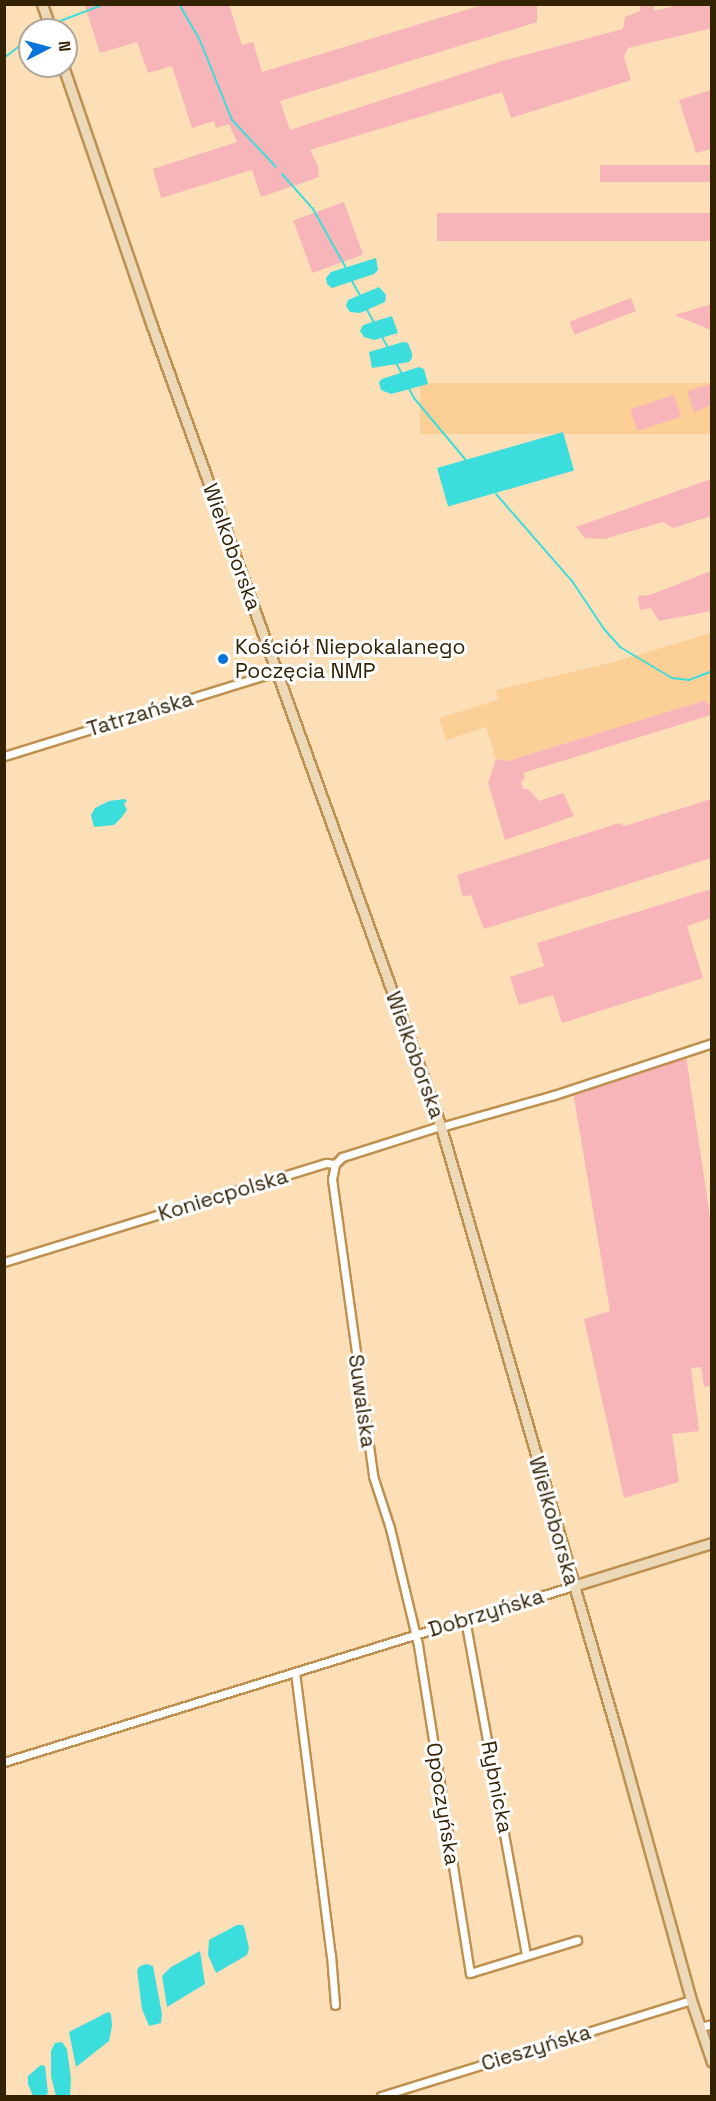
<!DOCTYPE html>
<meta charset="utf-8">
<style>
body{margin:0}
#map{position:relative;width:716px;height:2101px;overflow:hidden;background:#fcdeb7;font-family:"Space Grotesk",sans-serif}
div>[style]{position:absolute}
.built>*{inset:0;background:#fbcf95;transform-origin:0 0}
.green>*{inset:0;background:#f7b5ba;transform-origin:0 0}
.water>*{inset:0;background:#3cdddd;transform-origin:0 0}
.stream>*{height:2px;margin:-1px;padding:0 1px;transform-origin:1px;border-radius:1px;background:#3cdddd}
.roads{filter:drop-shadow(2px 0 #bf904e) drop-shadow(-2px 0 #bf904e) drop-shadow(0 2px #bf904e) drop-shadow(0 -2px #bf904e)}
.street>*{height:7px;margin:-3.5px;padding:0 3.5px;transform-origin:3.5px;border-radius:3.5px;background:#fff}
.secondary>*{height:9px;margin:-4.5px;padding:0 4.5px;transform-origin:4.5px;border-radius:4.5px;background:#ebd9ba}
.dots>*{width:16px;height:16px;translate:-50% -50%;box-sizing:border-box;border:3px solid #fff;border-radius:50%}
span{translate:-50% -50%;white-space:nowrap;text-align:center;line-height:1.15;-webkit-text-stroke:6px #fff;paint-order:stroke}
.street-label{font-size:21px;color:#342205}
.poi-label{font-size:21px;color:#342205}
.left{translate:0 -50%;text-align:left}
.frame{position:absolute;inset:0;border:6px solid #342205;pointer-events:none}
.north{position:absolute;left:18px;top:18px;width:60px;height:60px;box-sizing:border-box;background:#fff;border:2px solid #aea79b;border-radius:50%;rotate:84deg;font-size:16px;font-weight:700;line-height:24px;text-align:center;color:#342205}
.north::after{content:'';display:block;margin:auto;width:21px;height:27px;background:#0975dc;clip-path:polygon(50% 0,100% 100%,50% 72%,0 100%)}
</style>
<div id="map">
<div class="built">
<div style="left:711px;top:383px;width:51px;height:291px;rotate:90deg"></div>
<div style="clip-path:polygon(711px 633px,711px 703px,708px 704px,706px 700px,508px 761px,496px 759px,486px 727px,446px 740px,439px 718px,498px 700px,496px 690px,618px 661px)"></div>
</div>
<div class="green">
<div style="clip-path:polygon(90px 4px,229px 5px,242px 45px,253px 42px,262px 72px,482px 5px,537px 5px,537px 22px,280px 101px,290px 130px,502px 61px,623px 29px,625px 17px,640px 11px,640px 5px,654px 5px,654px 11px,679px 5px,711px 5px,712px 28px,628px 48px,624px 57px,631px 80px,511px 118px,502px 92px,310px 150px,318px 166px,319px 177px,261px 197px,252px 170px,161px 198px,153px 169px,237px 142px,229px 124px,216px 128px,214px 121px,192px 128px,172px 66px,148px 73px,137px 42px,100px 53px,85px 6px)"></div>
<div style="clip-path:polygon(711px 90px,711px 149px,696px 153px,679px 100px)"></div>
<div style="left:711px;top:165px;width:17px;height:111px;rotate:90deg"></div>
<div style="left:344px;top:202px;width:56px;height:54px;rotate:70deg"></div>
<div style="left:711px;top:213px;width:28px;height:274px;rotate:90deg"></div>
<div style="left:631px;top:298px;width:14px;height:66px;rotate:69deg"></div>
<div style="clip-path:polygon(711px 304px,711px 330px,675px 315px)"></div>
<div style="clip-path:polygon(711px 384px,711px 405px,694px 413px,687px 391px)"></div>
<div style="left:674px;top:395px;width:23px;height:46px;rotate:72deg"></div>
<div style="clip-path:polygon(711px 479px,711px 516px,673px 528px,663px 522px,604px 539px,585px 538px,576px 527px)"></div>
<div style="clip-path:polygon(711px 571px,711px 611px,659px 621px,651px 608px,640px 610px,638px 596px,650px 595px)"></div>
<div style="clip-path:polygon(706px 700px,708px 704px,711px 703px,711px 715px,523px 773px,525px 778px,521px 782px,523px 789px,528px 789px,539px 801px,563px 793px,574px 816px,505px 840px,488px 783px,496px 759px,508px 761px)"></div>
<div style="clip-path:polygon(711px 799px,711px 858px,484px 929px,471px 895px,463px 897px,457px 875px,619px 823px,625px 826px)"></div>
<div style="clip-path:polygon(711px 889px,711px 918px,687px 926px,703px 978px,562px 1023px,553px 995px,519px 1005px,510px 977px,544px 966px,537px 943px)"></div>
<div style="clip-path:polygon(686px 1056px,711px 1224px,711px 1386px,704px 1387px,701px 1367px,691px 1368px,699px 1431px,672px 1434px,679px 1482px,624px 1498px,584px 1319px,610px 1311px,573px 1092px)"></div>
</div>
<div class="water">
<div style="clip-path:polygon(376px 258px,378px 270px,374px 274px,332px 288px,327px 284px,326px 278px,331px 272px)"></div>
<div style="clip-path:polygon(379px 287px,386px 295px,385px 302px,360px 313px,350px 312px,346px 306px,348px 300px)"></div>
<div style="clip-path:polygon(392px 316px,398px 333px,374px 340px,364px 337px,360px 331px,363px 325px)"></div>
<div style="clip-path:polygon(403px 342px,408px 343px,412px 353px,412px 358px,409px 362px,372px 368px,369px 352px)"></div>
<div style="clip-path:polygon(419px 367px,424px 369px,428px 384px,391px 394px,381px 390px,379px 382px,382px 379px)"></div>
<div style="left:563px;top:432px;width:40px;height:131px;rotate:74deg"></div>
<div style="clip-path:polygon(125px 799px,127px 801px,124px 804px,127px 810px,121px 818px,114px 825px,94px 827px,91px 815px,95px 808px,109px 801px)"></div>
<div style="clip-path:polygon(237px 1925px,243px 1925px,245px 1930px,249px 1949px,247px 1955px,216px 1973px,208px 1955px,209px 1940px)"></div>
<div style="clip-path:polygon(200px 1951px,205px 1984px,167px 2007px,162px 1976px,171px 1967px)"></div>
<div style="clip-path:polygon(147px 1964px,153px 1966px,162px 2014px,161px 2023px,149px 2026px,142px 2009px,137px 1970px,140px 1966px)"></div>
<div style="clip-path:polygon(108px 2012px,111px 2014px,112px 2026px,109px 2041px,76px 2067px,69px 2032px)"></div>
<div style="clip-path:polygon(62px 2042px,67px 2049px,71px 2079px,70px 2096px,56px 2096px,51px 2076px,51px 2051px,55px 2043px)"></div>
<div style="clip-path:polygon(41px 2065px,45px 2066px,48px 2093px,45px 2096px,33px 2096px,28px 2084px,28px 2076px)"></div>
</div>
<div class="stream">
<div style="left:179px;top:4px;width:39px;rotate:60deg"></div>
<div style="left:199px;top:38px;width:88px;rotate:68.1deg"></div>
<div style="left:232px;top:120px;width:64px;rotate:46.9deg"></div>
<div style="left:55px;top:23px;width:53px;rotate:-20.8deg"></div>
<div style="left:41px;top:30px;width:4px;rotate:-34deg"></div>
<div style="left:4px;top:58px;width:33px;rotate:-38deg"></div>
<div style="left:282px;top:174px;width:47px;rotate:48.5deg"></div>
<div style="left:313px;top:209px;width:68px;rotate:60.8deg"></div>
<div style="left:352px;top:281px;width:18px;rotate:61deg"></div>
<div style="left:366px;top:308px;width:18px;rotate:61deg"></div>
<div style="left:382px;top:337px;width:13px;rotate:61deg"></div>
<div style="left:396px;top:363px;width:13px;rotate:61deg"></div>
<div style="left:408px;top:387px;width:13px;rotate:61deg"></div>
<div style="left:414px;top:398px;width:87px;rotate:50.1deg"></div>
<div style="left:496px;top:494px;width:116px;rotate:48.9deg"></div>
<div style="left:572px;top:581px;width:58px;rotate:56.3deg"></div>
<div style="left:604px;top:629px;width:24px;rotate:48deg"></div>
<div style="left:620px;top:647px;width:61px;rotate:30.8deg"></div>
<div style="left:672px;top:678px;width:17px;rotate:7deg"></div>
<div style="left:689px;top:680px;width:25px;rotate:-21deg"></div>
</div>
<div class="roads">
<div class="street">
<div style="left:4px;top:756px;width:284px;rotate:-17.2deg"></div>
<div style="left:441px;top:1127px;width:117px;rotate:-15.8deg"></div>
<div style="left:554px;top:1095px;width:166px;rotate:-18.2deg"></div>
<div style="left:335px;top:1164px;width:15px;rotate:101deg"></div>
<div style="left:332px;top:1179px;width:300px;rotate:82.1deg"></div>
<div style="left:373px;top:1476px;width:55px;rotate:71.9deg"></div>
<div style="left:390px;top:1528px;width:120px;rotate:76.5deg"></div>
<div style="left:418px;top:1645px;width:332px;rotate:81deg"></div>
<div style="left:470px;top:1973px;width:112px;rotate:-17.1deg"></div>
<div style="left:4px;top:1262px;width:337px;rotate:-17.1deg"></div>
<div style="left:326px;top:1163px;width:9px;rotate:6deg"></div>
<div style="left:335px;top:1164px;width:10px;rotate:-45deg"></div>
<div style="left:342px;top:1157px;width:103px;rotate:-17.6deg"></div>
<div style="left:465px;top:1619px;width:341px;rotate:79.7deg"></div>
<div style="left:295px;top:1672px;width:285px;rotate:82.8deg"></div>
<div style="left:331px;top:1955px;width:50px;rotate:85.4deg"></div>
<div style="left:4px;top:1762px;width:596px;rotate:-17.19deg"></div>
<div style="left:701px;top:2027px;width:11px;rotate:-15deg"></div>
<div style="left:381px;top:2096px;width:325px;rotate:-17.2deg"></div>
</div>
<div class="secondary">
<div style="left:42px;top:4px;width:28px;rotate:71deg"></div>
<div style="left:63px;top:66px;width:275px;rotate:71.1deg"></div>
<div style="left:152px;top:326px;width:852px;rotate:70.16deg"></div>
<div style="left:441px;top:1127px;width:638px;rotate:73.81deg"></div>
<div style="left:619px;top:1740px;width:270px;rotate:74.5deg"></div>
<div style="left:691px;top:2000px;width:65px;rotate:71.3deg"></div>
<div style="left:573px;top:1586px;width:145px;rotate:-17.2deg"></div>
</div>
</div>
<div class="dots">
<div style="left:223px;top:659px;background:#0975dc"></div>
</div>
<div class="street-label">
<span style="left:232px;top:547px;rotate:70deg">Wielkoborska</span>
<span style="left:140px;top:714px;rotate:-17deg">Tatrzańska</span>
<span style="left:415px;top:1055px;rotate:70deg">Wielkoborska</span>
<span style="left:223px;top:1195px;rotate:-17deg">Koniecpolska</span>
<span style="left:362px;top:1401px;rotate:82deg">Suwalska</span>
<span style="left:554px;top:1521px;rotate:74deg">Wielkoborska</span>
<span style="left:486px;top:1613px;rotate:-17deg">Dobrzyńska</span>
<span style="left:497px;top:1787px;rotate:79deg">Rybnicka</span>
<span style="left:443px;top:1804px;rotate:81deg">Opoczyńska</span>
<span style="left:536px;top:2048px;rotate:-17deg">Cieszyńska</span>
</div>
<div class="poi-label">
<span class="left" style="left:235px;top:659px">Kościół Niepokalanego<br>Poczęcia NMP</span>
</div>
<div class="frame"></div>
<div class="north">N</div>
</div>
